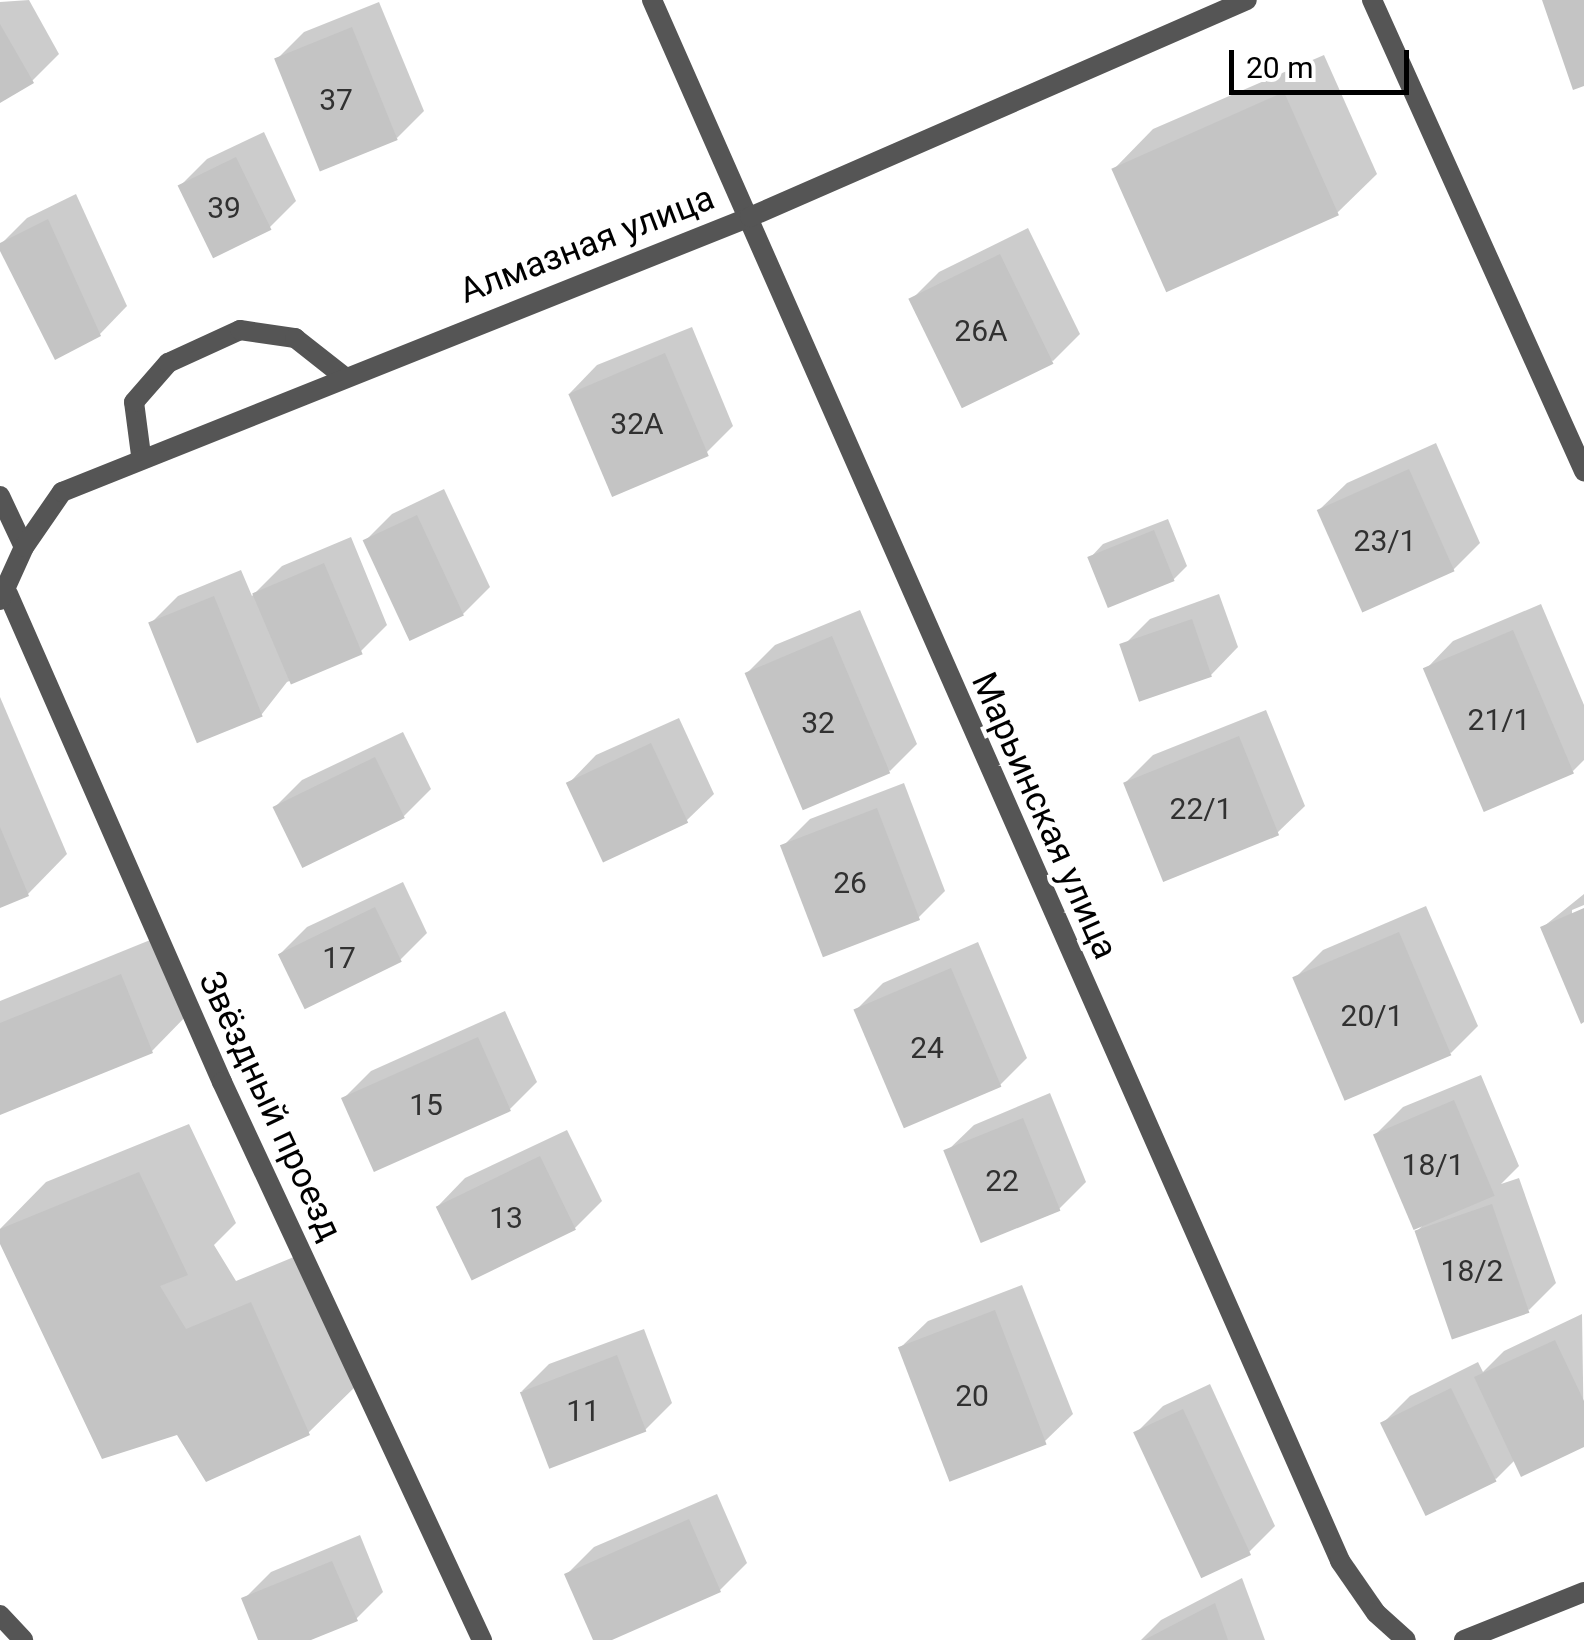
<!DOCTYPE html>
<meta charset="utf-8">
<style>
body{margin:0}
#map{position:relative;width:1584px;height:1640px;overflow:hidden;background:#fff;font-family:Roboto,sans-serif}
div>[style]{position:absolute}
.shadow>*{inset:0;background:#0003}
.building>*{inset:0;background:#c4c4c4;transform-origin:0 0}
.service>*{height:20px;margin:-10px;padding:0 10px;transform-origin:10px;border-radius:10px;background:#555}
.minor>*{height:20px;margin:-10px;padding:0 10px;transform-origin:10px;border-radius:10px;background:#555}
span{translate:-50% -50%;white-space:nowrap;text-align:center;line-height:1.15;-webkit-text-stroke:9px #fff;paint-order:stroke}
.number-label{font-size:30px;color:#313131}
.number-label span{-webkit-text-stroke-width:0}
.street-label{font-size:35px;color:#000}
.scale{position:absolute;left:1229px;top:50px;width:180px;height:45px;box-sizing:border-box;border:5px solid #000;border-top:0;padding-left:12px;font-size:30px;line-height:35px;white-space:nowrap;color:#000;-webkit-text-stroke:8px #fff;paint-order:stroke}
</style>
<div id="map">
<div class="shadow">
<div style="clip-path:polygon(29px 0,59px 54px,32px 81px,0 100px,0 2px)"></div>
<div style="clip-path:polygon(379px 2px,424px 111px,397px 138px,277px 59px,304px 32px)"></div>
<div style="clip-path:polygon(1324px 55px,1377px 174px,1337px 213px,1114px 169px,1153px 129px)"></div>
<div style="clip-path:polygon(264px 132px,296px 201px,269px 228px,180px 186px,207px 159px)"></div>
<div style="clip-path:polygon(76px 194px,127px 306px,100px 334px,56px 357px,0 245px,27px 218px)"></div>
<div style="clip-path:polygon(1028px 228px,1080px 334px,1053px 361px,912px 299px,939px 272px)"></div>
<div style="clip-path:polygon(692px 327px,733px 426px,706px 453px,570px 393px,597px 365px)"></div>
<div style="clip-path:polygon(1436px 443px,1480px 543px,1453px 570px,1319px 510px,1347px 483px)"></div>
<div style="clip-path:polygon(444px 489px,490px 587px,463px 614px,365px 541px,392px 514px)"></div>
<div style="clip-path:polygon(1168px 519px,1187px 566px,1174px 579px,1090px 558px,1103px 544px)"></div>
<div style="clip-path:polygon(351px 537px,387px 625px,360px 652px,287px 682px,262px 714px,199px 739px,151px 623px,178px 596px,241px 570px,252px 596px,282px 566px)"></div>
<div style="clip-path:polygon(1219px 594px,1238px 647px,1211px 675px,1123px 646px,1150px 619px)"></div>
<div style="clip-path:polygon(1541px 604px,1584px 705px,1584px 760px,1573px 771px,1426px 669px,1453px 641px)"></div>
<div style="clip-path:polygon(860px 610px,917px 744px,890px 771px,747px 673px,775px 645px)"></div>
<div style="clip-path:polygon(0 697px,67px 854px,28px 894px,0 905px)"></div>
<div style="clip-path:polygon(1266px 710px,1305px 806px,1277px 833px,1126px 782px,1153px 755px)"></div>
<div style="clip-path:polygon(679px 718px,714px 794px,686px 821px,569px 783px,596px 755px)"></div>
<div style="clip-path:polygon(403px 732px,431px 789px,404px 816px,275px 807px,302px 780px)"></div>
<div style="clip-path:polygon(904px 783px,945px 891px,918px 918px,783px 846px,810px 819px)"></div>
<div style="clip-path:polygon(403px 882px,427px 933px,400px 960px,280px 954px,307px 927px)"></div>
<div style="clip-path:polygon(1584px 894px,1584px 905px,1572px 910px,1572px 916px,1584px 911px,1584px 1020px,1543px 927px)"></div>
<div style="clip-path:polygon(1426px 906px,1478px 1026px,1451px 1053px,1295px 978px,1323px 950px)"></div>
<div style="clip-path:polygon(160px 936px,191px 1011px,152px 1051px,0 1113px,0 1001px)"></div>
<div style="clip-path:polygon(978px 942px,1027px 1058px,1000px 1085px,856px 1010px,883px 983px)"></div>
<div style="clip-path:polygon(505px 1011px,537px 1082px,510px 1109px,344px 1098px,371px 1071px)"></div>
<div style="clip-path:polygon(1481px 1075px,1519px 1166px,1501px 1184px,1519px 1178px,1556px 1283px,1529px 1310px,1417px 1231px,1428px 1220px,1376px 1134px,1403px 1107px)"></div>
<div style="clip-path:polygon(1050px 1093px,1086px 1182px,1059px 1209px,946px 1152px,974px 1125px)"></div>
<div style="clip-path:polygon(189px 1124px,236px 1223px,214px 1245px,236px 1281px,301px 1254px,358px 1384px,308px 1433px,179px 1432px,0 1239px,0 1229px,46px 1182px)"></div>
<div style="clip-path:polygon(567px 1130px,602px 1201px,575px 1228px,438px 1206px,465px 1178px)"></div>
<div style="clip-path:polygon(1022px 1285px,1073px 1414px,1045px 1441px,900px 1348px,928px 1321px)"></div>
<div style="clip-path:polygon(1582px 1314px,1584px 1444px,1516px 1459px,1496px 1479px,1383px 1423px,1410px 1396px,1478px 1362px,1483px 1372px,1504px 1351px)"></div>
<div style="clip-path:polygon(644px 1329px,672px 1403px,645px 1430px,522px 1391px,549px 1364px)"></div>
<div style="clip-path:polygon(1210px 1384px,1275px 1526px,1248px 1553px,1136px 1433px,1163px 1406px)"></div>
<div style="clip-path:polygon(717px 1494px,747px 1563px,720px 1590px,596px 1640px,567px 1574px,594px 1547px)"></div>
<div style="clip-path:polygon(360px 1535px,383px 1592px,356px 1619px,304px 1640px,261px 1640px,244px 1599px,271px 1572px)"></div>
<div style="clip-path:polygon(1242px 1578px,1265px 1640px,1141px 1640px,1161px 1620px)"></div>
</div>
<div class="building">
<div style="clip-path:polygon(1542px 0,1584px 0,1584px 86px,1573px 90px)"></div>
<div style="clip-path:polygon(0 24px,34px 83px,0 103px)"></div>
<div style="left:352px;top:27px;width:122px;height:84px;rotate:68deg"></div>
<div style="left:1284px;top:92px;width:135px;height:189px;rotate:66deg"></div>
<div style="left:236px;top:157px;width:81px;height:65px;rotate:64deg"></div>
<div style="clip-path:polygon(48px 219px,101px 336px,55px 360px,0 251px,0 243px)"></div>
<div style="left:1000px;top:254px;width:122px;height:102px;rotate:64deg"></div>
<div style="left:665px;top:353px;width:112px;height:105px;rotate:67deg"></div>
<div style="left:1409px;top:469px;width:112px;height:101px;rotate:66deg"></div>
<div style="left:417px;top:515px;width:111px;height:60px;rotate:65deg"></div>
<div style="left:1154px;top:530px;width:55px;height:72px;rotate:68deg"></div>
<div style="left:324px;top:563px;width:99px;height:78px;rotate:67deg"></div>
<div style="left:214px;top:596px;width:130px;height:71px;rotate:68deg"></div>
<div style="left:1192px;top:619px;width:61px;height:77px;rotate:71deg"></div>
<div style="left:1513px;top:630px;width:156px;height:98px;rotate:67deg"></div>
<div style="left:832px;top:636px;width:149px;height:95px;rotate:67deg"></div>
<div style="left:1239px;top:736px;width:107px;height:125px;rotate:68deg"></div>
<div style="left:651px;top:743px;width:88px;height:94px;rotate:65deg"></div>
<div style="left:375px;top:757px;width:68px;height:114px;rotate:64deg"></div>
<div style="left:877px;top:808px;width:120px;height:104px;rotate:69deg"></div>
<div style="clip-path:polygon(0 827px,29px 896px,0 908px)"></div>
<div style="left:375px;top:907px;width:61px;height:108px;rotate:64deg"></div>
<div style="clip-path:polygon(1584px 908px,1584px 1022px,1581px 1024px,1540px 927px)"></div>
<div style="left:1399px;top:932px;width:134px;height:116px;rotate:67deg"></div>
<div style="left:951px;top:968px;width:129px;height:106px;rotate:67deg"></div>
<div style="clip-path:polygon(121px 974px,153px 1053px,0 1115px,0 1023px)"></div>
<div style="left:478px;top:1037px;width:81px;height:150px;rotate:66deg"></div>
<div style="left:1454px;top:1100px;width:104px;height:88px;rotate:67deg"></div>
<div style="left:1023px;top:1118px;width:100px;height:86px;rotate:68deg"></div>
<div style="left:540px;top:1156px;width:82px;height:116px;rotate:64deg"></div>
<div style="clip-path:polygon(139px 1172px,188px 1275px,160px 1286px,186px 1329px,251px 1302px,310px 1435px,206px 1482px,177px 1435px,102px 1459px,0 1244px,0 1229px)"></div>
<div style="left:1492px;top:1204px;width:115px;height:82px;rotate:71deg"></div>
<div style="left:995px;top:1310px;width:144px;height:104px;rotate:69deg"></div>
<div style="clip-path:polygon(1555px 1340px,1584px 1401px,1584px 1447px,1521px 1477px,1474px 1377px)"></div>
<div style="left:617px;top:1355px;width:82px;height:104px;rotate:69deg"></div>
<div style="left:1451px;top:1388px;width:104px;height:79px;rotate:64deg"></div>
<div style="left:1183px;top:1409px;width:161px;height:55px;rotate:65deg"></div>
<div style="clip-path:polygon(689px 1519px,721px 1592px,612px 1640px,593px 1640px,564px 1574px)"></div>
<div style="clip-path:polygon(332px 1561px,358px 1621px,311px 1640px,258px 1640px,241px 1598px)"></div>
<div style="clip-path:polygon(1215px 1603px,1228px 1640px,1144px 1640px)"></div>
</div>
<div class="service">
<div style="left:141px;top:455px;width:53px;rotate:-97.5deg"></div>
<div style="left:134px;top:402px;width:52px;rotate:-48.9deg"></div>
<div style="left:168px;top:363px;width:79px;rotate:-24.6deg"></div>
<div style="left:240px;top:330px;width:56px;rotate:8.3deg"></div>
<div style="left:295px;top:338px;width:60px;rotate:38.2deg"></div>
<div style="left:0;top:496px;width:56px;rotate:64.8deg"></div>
</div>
<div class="minor">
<div style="left:652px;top:0;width:1706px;rotate:66.21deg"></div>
<div style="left:1340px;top:1561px;width:63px;rotate:55.3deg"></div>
<div style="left:1376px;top:1613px;width:40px;rotate:42deg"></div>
<div style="left:1372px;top:0;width:517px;rotate:65.77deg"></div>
<div style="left:8px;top:594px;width:533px;rotate:66.32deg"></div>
<div style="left:222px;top:1082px;width:616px;rotate:65.02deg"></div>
<div style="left:0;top:600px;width:58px;rotate:-65.6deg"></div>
<div style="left:24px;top:547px;width:67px;rotate:-55.4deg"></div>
<div style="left:62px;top:492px;width:741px;rotate:-21.79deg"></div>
<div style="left:750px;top:217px;width:542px;rotate:-23.59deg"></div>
<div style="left:0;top:1615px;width:34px;rotate:47deg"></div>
<div style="left:1464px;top:1640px;width:129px;rotate:-21.8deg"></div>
</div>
<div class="number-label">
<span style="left:336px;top:100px">37</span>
<span style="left:224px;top:208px">39</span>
<span style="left:981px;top:331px">26А</span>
<span style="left:637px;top:424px">32А</span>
<span style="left:1385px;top:541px">23/1</span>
<span style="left:1499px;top:720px">21/1</span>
<span style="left:818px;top:723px">32</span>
<span style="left:1201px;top:809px">22/1</span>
<span style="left:850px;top:883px">26</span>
<span style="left:339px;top:958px">17</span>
<span style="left:1372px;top:1016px">20/1</span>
<span style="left:927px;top:1048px">24</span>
<span style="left:426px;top:1105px">15</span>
<span style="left:1433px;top:1165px">18/1</span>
<span style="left:1002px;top:1181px">22</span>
<span style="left:506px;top:1218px">13</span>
<span style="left:1472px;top:1271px">18/2</span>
<span style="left:972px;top:1396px">20</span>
<span style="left:583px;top:1411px">11</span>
</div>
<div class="street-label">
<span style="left:587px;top:245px;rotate:-21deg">Алмазная улица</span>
<span style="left:1044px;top:816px;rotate:66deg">Марьинская улица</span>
<span style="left:270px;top:1106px;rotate:65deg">Звёздный проезд</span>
</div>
<div class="scale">20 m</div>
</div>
